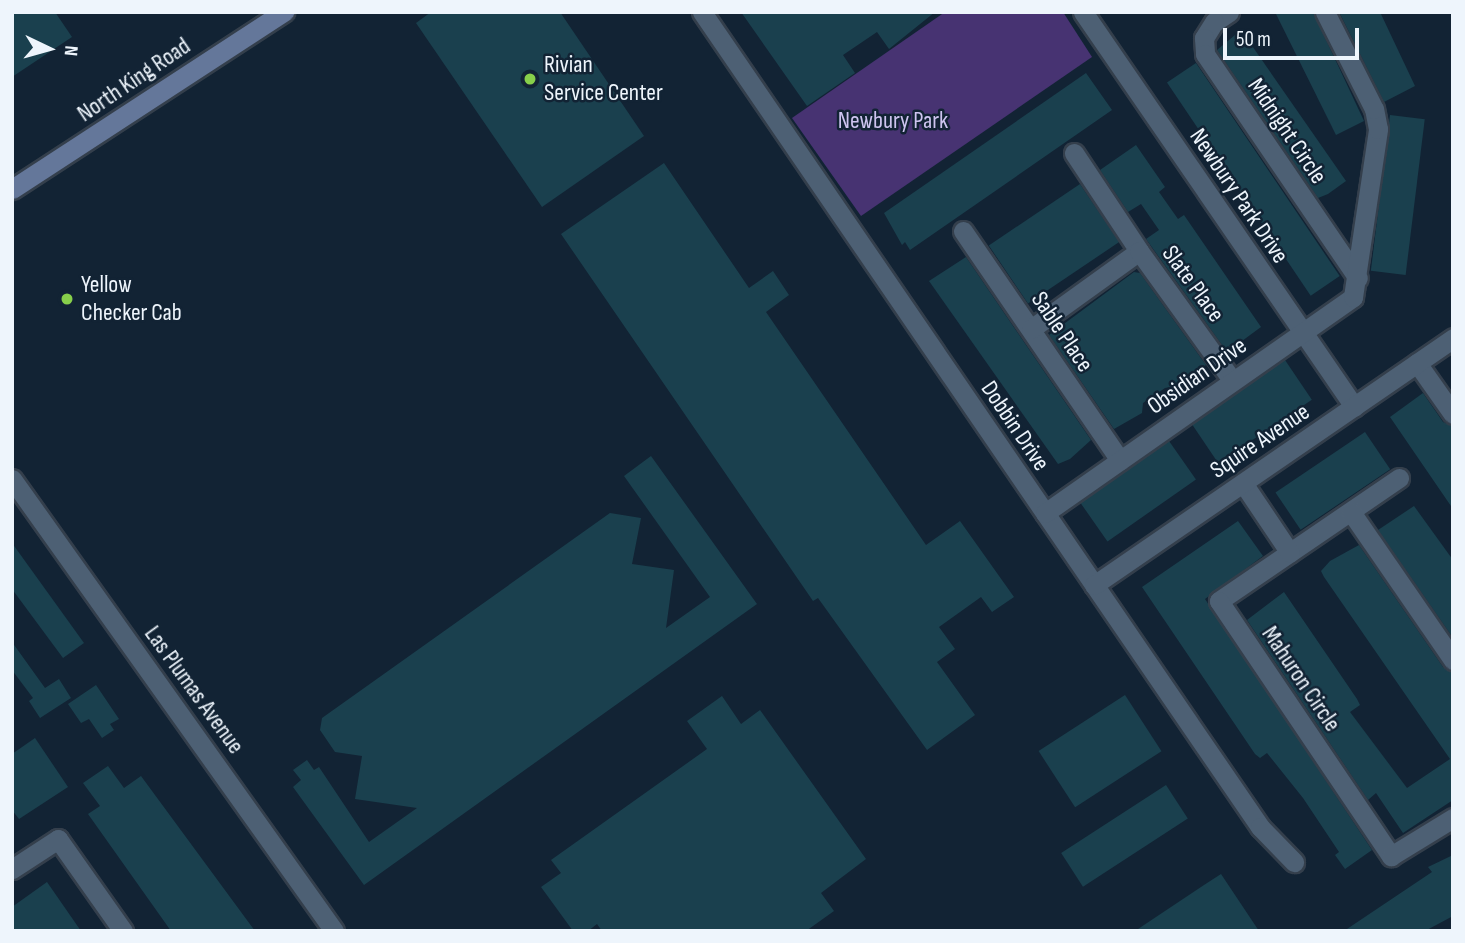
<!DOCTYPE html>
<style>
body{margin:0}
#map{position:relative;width:1465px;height:943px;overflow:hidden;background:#122334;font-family:"Sofia Sans Condensed",sans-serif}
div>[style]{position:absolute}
.green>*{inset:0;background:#473372}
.building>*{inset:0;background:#1a404e;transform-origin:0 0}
.roads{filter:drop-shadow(2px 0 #343f4c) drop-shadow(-2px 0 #343f4c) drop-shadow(0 2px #343f4c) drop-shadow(0 -2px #343f4c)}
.minor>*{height:19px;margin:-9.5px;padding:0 9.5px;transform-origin:9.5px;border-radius:9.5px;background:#4d6074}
.tertiary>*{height:19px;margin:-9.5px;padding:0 9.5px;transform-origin:9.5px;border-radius:9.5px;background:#4d6074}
.secondary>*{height:19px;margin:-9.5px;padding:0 9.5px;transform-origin:9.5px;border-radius:9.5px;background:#64779a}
.dots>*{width:19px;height:19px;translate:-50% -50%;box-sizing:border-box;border:4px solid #122334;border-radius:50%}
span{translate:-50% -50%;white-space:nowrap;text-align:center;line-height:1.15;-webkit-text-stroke:5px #122334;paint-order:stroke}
.poi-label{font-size:24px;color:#eef5fc}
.left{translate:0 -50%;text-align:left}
.street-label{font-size:24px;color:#eef5fc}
.park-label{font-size:24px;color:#cec4f0}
.frame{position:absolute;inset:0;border:14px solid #eef5fc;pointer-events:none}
.north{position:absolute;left:14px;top:14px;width:70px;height:70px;-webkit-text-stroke:5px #122334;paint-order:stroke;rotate:95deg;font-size:19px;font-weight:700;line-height:28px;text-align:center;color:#eef5fc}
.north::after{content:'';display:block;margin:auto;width:24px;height:32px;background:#eef5fc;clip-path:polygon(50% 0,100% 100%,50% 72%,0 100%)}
.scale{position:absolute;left:1223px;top:28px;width:136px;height:32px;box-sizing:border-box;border:4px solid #eef5fc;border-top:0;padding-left:9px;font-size:21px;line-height:24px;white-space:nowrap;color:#eef5fc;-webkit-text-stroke:5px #122334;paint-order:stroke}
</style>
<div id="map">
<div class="green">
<div style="clip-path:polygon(945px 12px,1063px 12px,1092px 57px,861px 216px,792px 118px)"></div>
</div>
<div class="building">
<div style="clip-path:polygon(12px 12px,55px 12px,72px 37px,12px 77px)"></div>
<div style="clip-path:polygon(431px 12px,560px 12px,644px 136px,542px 207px,416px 23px)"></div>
<div style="clip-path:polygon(741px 12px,935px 12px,889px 49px,877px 32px,843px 55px,855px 73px,807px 106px)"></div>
<div style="clip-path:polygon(1275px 12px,1313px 12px,1364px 121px,1336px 135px)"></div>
<div style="clip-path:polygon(1339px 12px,1380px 12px,1415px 86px,1384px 102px)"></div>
<div style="clip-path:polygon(1241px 30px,1346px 181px,1328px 194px,1318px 198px,1217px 50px)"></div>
<div style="left:1196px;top:63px;width:257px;height:35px;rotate:56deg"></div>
<div style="clip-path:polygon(1086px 73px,1112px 110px,910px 250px,905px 242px,902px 245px,884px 213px)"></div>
<div style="left:1390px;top:115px;width:35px;height:157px;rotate:7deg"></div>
<div style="clip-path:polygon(1136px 145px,1165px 187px,1159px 192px,1178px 219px,1184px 215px,1261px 327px,1227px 352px,1146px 239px,1159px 230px,1141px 204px,1128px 212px,1100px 170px)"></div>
<div style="clip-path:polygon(664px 163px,749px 288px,773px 271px,789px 295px,766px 312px,926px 545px,960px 521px,1014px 597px,992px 612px,981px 597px,939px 627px,955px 649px,937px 662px,975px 715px,927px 750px,818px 598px,813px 601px,561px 234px)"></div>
<div style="left:1080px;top:184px;width:70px;height:110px;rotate:56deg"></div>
<div style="clip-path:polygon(966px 257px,1091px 440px,1070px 459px,1058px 464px,929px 281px)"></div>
<div style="clip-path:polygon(1134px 272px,1140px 273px,1206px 365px,1182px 385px,1165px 388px,1143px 403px,1142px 413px,1114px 429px,1049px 335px)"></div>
<div style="left:1285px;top:360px;width:48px;height:113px;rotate:56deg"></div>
<div style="clip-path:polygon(1423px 393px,1443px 422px,1453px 426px,1453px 509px,1390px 417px)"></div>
<div style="left:1365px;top:432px;width:45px;height:108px;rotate:56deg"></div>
<div style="left:1169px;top:441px;width:47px;height:108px;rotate:55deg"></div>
<div style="clip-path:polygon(651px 456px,757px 604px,364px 885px,293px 787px,301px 780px,293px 770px,307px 760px,314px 770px,319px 767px,369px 842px,417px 808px,355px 799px,362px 756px,335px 752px,320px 730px,322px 718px,610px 513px,641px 518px,632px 564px,674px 570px,666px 628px,710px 597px,624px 476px)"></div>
<div style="clip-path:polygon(1414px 506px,1453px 560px,1453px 638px,1378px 530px)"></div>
<div style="clip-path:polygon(1238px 521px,1263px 556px,1205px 599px,1372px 850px,1345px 869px,1335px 855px,1339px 852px,1303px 798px,1267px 753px,1260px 758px,1255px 754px,1142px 587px)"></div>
<div style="clip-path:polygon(12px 543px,84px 643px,63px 658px,12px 589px)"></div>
<div style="clip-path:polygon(1359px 545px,1443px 667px,1453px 672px,1453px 800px,1403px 833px,1376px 793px,1368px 800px,1247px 620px,1284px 592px,1357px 699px,1360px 705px,1350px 712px,1407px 788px,1450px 759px,1324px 577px,1321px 571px,1330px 561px)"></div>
<div style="clip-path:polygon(12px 642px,45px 688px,59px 679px,71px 698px,40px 718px,29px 701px,33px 698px,12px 670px)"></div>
<div style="clip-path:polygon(96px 685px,119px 719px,110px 724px,114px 730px,102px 738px,89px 719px,81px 723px,68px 704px)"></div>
<div style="left:1125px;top:695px;width:67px;height:103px;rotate:57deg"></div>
<div style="clip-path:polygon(722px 696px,741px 724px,760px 710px,866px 859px,821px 893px,834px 911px,806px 931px,602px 931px,597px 924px,588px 931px,573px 931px,541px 887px,561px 873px,551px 860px,707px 749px,687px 721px)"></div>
<div style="clip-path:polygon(35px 738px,68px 787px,19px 819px,12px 810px,12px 754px)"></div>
<div style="clip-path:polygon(108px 766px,124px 788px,141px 776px,255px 931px,171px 931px,88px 814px,100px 806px,83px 783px)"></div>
<div style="left:1166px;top:785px;width:40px;height:125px;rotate:57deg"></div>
<div style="clip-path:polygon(1453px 855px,1453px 916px,1425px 931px,1344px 931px,1432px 872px,1428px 867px)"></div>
<div style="clip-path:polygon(1221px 874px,1259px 931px,1135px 931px,1204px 885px)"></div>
<div style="clip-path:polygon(47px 882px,81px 931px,12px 931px,12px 907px)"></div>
</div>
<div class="roads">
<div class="minor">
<div style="left:702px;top:12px;width:988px;rotate:55.6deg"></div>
<div style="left:1260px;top:827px;width:49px;rotate:45.8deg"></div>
<div style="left:1083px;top:12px;width:479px;rotate:55.5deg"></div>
<div style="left:1229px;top:12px;width:18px;rotate:146deg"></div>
<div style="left:1214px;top:22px;width:19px;rotate:122deg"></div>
<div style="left:1204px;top:38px;width:16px;rotate:86deg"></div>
<div style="left:1205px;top:54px;width:271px;rotate:55.7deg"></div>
<div style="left:1074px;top:153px;width:118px;rotate:56.4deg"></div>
<div style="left:963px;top:231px;width:278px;rotate:55.6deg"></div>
<div style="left:1031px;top:329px;width:133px;rotate:-35.8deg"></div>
<div style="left:1139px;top:251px;width:159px;rotate:54.2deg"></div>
<div style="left:1417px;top:363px;width:62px;rotate:54.8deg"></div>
<div style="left:1399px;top:478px;width:218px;rotate:145.7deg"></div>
<div style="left:1219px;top:601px;width:308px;rotate:56deg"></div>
<div style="left:1391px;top:856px;width:73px;rotate:-31.5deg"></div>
<div style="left:1243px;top:483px;width:84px;rotate:56.1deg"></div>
<div style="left:1351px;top:512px;width:180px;rotate:55.4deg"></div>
<div style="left:1045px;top:513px;width:376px;rotate:-35deg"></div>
<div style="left:1353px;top:297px;width:170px;rotate:-81.5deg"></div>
<div style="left:1378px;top:129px;width:20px;rotate:-101deg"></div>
<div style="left:1374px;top:109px;width:109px;rotate:-116.8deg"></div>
<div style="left:1094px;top:585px;width:436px;rotate:-34.5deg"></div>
<div style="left:12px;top:869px;width:55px;rotate:-33.1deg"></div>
<div style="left:58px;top:839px;width:113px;rotate:54.8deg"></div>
</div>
<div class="tertiary">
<div style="left:12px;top:479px;width:555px;rotate:54.53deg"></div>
</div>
<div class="secondary">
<div style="left:12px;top:189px;width:325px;rotate:-33.1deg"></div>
</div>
</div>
<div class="dots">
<div style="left:530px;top:79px;background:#87cf4b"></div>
<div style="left:67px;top:299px;background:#87cf4b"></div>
</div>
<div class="poi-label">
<span class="left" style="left:544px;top:79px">Rivian<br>Service Center</span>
<span class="left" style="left:81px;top:299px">Yellow<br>Checker Cab</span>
</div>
<div class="street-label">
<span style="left:134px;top:80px;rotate:-34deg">North King Road</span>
<span style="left:1287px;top:131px;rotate:56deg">Midnight Circle</span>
<span style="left:1239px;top:196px;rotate:56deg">Newbury Park Drive</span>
<span style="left:1193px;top:284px;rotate:54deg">Slate Place</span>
<span style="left:1062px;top:332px;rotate:56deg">Sable Place</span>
<span style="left:1197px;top:376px;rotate:-35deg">Obsidian Drive</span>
<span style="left:1015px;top:426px;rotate:56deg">Dobbin Drive</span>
<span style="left:1260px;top:441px;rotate:-34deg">Squire Avenue</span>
<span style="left:1301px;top:679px;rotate:56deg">Mahuron Circle</span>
<span style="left:194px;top:690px;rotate:54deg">Las Plumas Avenue</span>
</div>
<div class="park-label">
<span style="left:893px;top:121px">Newbury Park</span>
</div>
<div class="frame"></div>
<div class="north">N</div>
<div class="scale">50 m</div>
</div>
